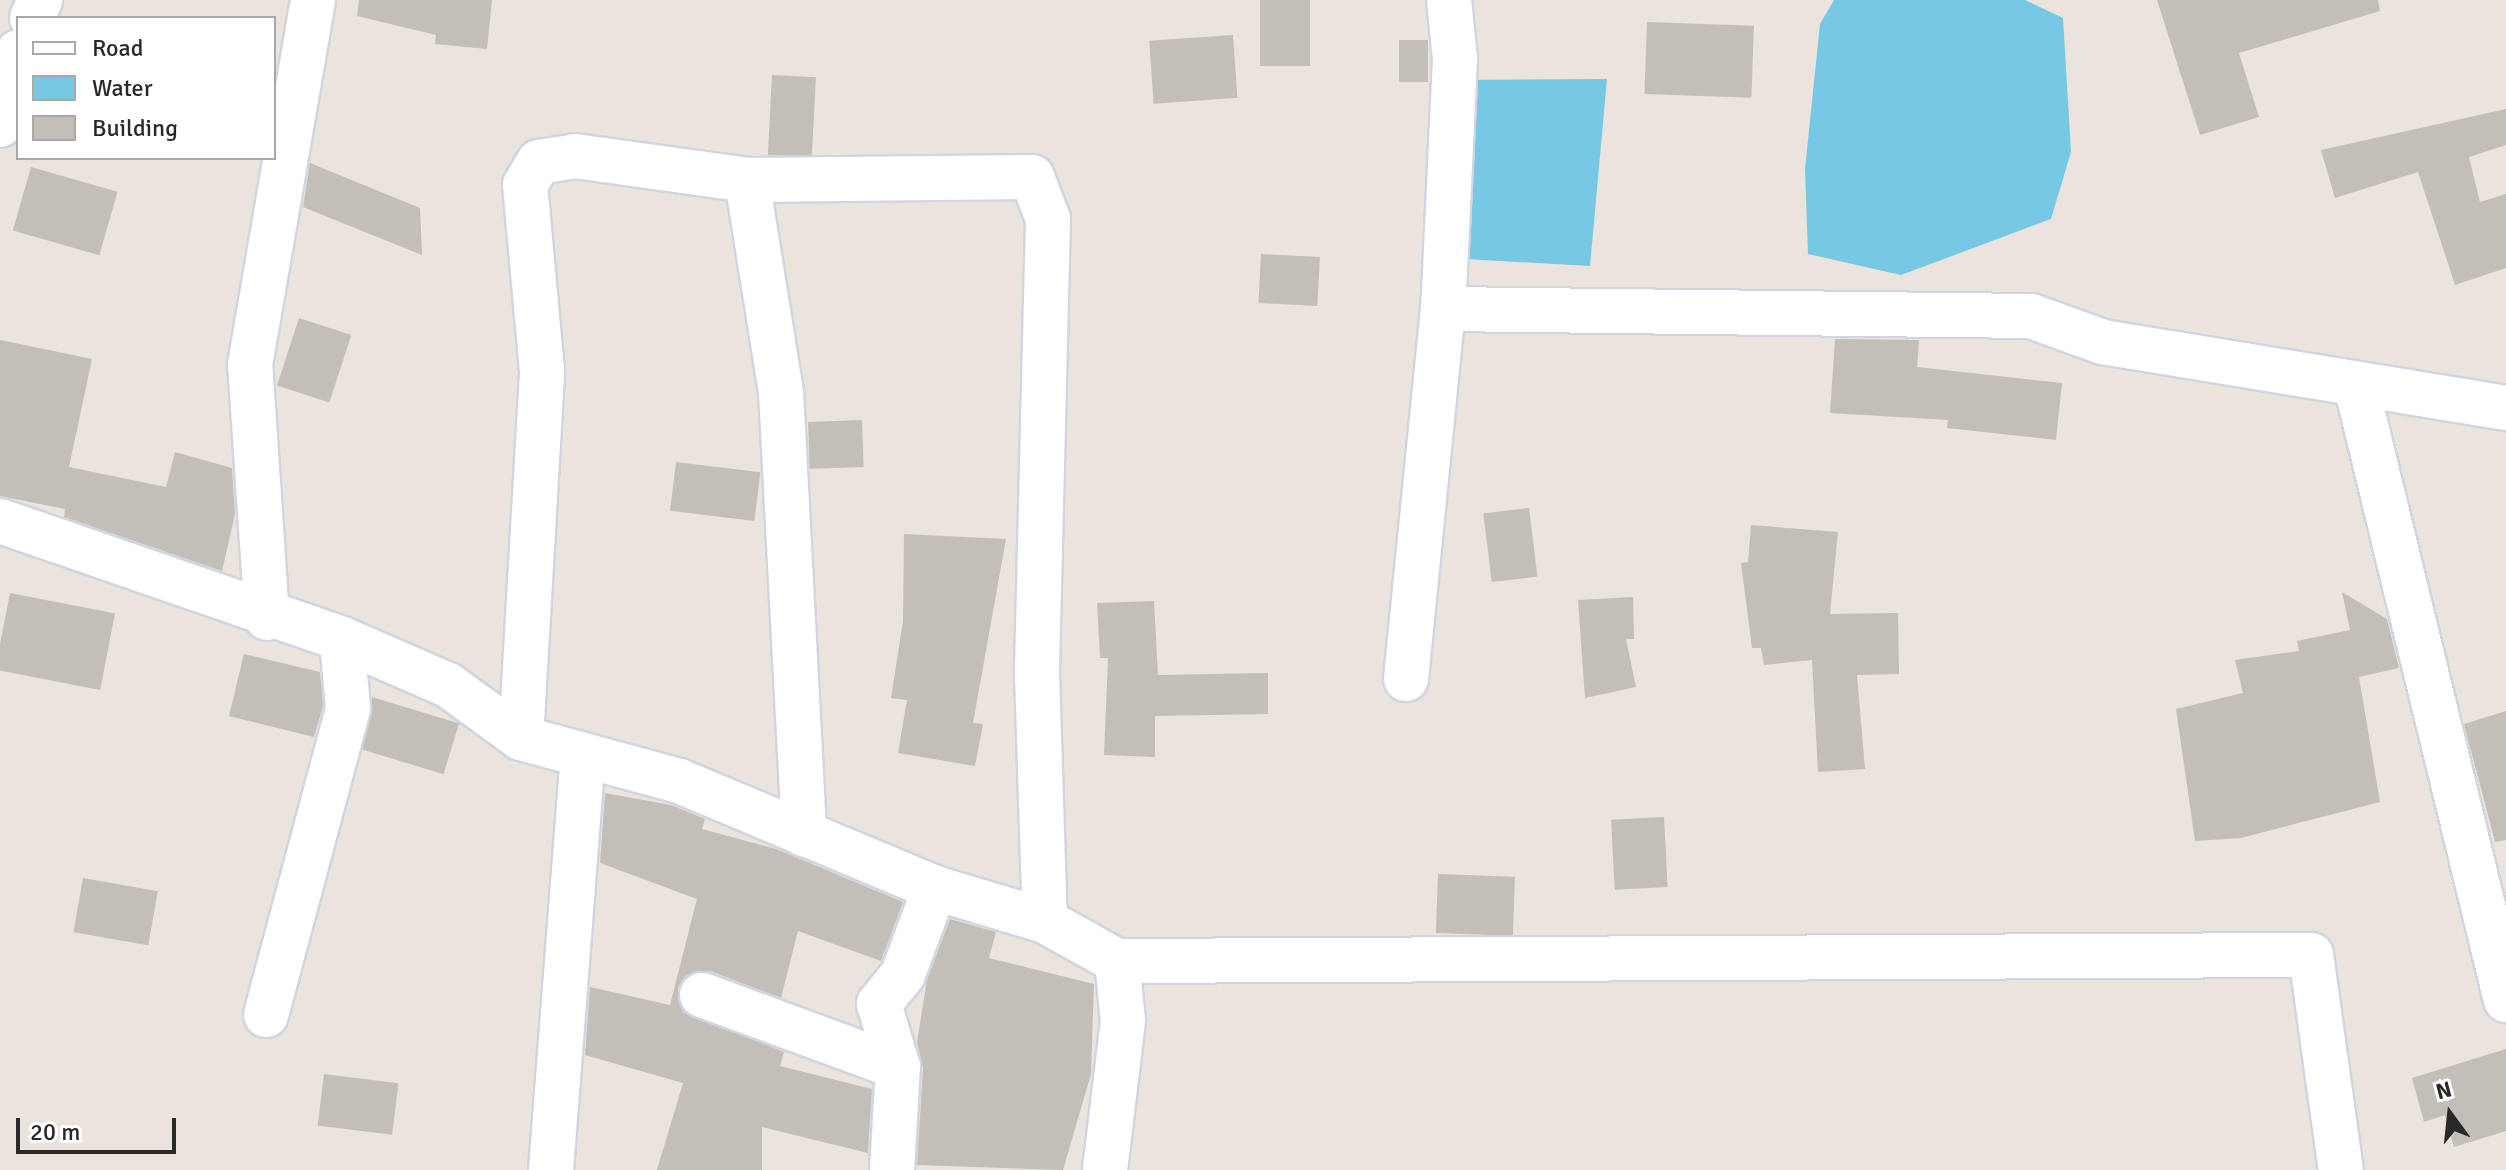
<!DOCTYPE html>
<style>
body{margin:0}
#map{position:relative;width:2506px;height:1170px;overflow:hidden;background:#eae4dc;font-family:Signika,sans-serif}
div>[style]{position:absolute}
.water>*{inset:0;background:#77c8e4}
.building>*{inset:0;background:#c3beb7;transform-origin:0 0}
.roads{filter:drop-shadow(2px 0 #d1d4e1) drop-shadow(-2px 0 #d1d4e1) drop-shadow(0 2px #d1d4e1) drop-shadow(0 -2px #d1d4e1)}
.minor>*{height:44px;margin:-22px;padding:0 22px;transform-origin:22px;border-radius:22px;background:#fff}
span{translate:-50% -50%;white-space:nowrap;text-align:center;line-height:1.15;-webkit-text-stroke:8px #fff;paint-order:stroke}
.legend{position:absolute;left:16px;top:16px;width:260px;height:144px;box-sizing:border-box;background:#fff;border:2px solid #a9a9a9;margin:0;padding:10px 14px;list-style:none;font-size:24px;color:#292929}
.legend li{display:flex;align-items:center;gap:16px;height:40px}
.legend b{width:40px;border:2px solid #a9a9a9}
.north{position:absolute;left:2410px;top:1074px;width:80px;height:80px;-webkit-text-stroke:6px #fff;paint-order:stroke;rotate:345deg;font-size:22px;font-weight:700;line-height:32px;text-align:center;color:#292929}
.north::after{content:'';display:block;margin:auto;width:28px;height:36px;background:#292929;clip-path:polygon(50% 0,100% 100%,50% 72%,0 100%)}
.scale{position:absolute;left:16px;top:1118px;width:160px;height:36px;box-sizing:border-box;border:4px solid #292929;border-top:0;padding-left:10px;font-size:24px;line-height:28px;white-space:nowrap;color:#292929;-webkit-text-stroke:6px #fff;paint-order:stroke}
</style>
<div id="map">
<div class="water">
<div style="clip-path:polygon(1834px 0,2025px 0,2063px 18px,2071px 152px,2051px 219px,1901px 275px,1808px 254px,1805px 169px,1820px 24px)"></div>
<div style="clip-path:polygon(1607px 79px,1590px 266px,1447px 258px,1442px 80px)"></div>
</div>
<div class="building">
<div style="clip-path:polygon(359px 0,492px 0,487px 49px,435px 44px,436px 35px,357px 16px)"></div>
<div style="left:1260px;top:0;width:50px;height:66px"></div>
<div style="clip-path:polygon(2157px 0,2378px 0,2380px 11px,2239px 53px,2259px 117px,2200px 135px)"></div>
<div style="left:1647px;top:22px;width:107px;height:72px;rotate:2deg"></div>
<div style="left:1233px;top:35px;width:63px;height:84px;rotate:86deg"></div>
<div style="left:1399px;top:40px;width:29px;height:42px"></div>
<div style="left:772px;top:75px;width:44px;height:80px;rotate:3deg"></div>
<div style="clip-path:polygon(2506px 109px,2506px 145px,2469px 157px,2480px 202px,2506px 194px,2506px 268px,2455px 285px,2418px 172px,2335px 198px,2321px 150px)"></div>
<div style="clip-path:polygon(310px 163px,420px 208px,422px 255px,303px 207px)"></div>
<div style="left:31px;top:167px;width:90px;height:66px;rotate:16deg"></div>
<div style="left:1261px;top:254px;width:59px;height:49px;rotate:3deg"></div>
<div style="left:299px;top:318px;width:55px;height:71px;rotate:18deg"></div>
<div style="clip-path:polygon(1835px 339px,1919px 340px,1917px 367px,2062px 383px,2056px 440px,1947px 428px,1948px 420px,1830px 413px)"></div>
<div style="clip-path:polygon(0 340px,92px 359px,69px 467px,166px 487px,175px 452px,232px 468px,235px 514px,222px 571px,64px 517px,65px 509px,0 496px)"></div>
<div style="left:862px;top:420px;width:47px;height:54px;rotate:88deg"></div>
<div style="left:676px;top:462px;width:85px;height:49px;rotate:7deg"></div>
<div style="left:1529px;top:508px;width:69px;height:46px;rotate:83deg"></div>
<div style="clip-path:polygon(1751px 525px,1838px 532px,1830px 614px,1898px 613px,1899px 674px,1857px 675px,1865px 769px,1818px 772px,1812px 660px,1764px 665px,1761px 648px,1752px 648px,1741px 563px,1748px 562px)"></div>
<div style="clip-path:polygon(904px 534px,1006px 539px,973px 723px,983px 724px,975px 766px,898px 753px,907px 700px,891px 698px,903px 621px)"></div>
<div style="clip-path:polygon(2342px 592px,2387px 619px,2399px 668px,2359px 677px,2380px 802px,2241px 838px,2195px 841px,2176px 709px,2243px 693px,2235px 660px,2299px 651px,2297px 641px,2350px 630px)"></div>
<div style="left:10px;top:593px;width:107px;height:78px;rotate:11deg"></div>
<div style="clip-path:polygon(1633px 597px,1634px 639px,1626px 639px,1636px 687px,1585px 698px,1578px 600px)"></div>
<div style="clip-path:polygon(1154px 601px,1158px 675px,1268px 673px,1268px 714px,1155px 716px,1155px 757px,1104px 755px,1108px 658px,1100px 658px,1097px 603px)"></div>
<div style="clip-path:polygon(244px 654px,320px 672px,323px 706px,314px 737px,229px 716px)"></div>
<div style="left:372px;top:697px;width:91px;height:53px;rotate:17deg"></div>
<div style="clip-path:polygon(2506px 711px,2506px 840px,2495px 842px,2464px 724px)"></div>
<div style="clip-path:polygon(605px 793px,671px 805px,705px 819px,702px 829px,776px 849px,903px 902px,881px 961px,798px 931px,781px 998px,710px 971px,687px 975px,678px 987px,683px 1012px,784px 1052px,780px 1066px,872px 1089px,868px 1153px,762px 1127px,762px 1170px,657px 1170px,683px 1083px,585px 1055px,590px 987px,670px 1005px,697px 899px,600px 863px)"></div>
<div style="left:1664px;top:817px;width:70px;height:53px;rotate:87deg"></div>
<div style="left:1438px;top:874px;width:77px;height:59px;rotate:2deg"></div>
<div style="left:83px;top:878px;width:76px;height:55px;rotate:10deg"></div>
<div style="clip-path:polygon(950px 919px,996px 932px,989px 958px,1094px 984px,1091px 1074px,1063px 1170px,917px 1165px,923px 1068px,917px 1042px,927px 980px)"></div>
<div style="clip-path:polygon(2506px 1049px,2506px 1131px,2454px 1147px,2445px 1115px,2424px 1122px,2412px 1078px)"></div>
<div style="left:324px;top:1074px;width:75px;height:52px;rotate:7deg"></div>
</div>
<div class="roads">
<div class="minor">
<div style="left:1449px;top:0;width:59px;rotate:84.2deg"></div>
<div style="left:1455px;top:59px;width:250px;rotate:92.7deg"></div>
<div style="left:1443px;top:309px;width:588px;rotate:0.68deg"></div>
<div style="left:2031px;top:316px;width:77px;rotate:19.9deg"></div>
<div style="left:2103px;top:342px;width:408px;rotate:9.3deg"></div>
<div style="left:32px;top:18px;width:20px;rotate:-66deg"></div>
<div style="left:0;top:125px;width:75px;rotate:-76.1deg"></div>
<div style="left:747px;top:180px;width:285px;rotate:-0.6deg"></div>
<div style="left:1032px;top:177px;width:45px;rotate:69.1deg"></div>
<div style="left:1048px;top:219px;width:454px;rotate:91.4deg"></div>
<div style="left:1037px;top:673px;width:248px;rotate:88.2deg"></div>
<div style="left:2357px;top:389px;width:629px;rotate:76.3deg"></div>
<div style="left:0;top:521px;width:362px;rotate:19deg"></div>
<div style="left:342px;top:639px;width:116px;rotate:23.5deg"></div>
<div style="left:448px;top:685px;width:90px;rotate:36deg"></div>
<div style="left:521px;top:738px;width:164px;rotate:15.2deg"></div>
<div style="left:679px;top:781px;width:277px;rotate:22.7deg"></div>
<div style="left:935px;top:888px;width:115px;rotate:16.7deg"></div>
<div style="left:1045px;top:921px;width:82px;rotate:29.1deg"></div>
<div style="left:1117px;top:961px;width:60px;rotate:84.3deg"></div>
<div style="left:1123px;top:1021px;width:150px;rotate:96.9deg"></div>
<div style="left:267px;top:618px;width:254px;rotate:-93.8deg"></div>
<div style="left:250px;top:365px;width:370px;rotate:-80.2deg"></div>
<div style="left:1406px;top:679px;width:372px;rotate:-84.3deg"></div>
<div style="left:521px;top:738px;width:368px;rotate:-86.7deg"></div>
<div style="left:542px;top:371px;width:187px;rotate:-95.2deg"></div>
<div style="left:525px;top:185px;width:27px;rotate:-59deg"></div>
<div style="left:539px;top:162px;width:36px;rotate:-9deg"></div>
<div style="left:575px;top:156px;width:174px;rotate:7.9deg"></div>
<div style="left:747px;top:180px;width:215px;rotate:80.9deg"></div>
<div style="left:781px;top:392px;width:443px;rotate:87deg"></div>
<div style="left:1117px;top:961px;width:1194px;rotate:-0.29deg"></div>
<div style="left:2311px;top:955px;width:217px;rotate:82.1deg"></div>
<div style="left:702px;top:995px;width:209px;rotate:20.2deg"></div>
<div style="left:898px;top:1067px;width:66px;rotate:-106.8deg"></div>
<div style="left:879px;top:1004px;width:38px;rotate:-51deg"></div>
<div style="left:903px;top:974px;width:92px;rotate:-69.6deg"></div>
<div style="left:266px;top:1015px;width:318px;rotate:-75deg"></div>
<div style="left:348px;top:708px;width:69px;rotate:-95deg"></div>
<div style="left:551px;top:1170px;width:415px;rotate:-85.6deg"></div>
<div style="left:892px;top:1170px;width:103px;rotate:-86.7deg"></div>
</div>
</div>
<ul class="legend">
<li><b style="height:10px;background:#fff"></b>Road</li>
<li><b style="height:22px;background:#77c8e4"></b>Water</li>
<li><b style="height:22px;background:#c3beb7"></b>Building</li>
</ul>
<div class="north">N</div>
<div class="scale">20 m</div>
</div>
